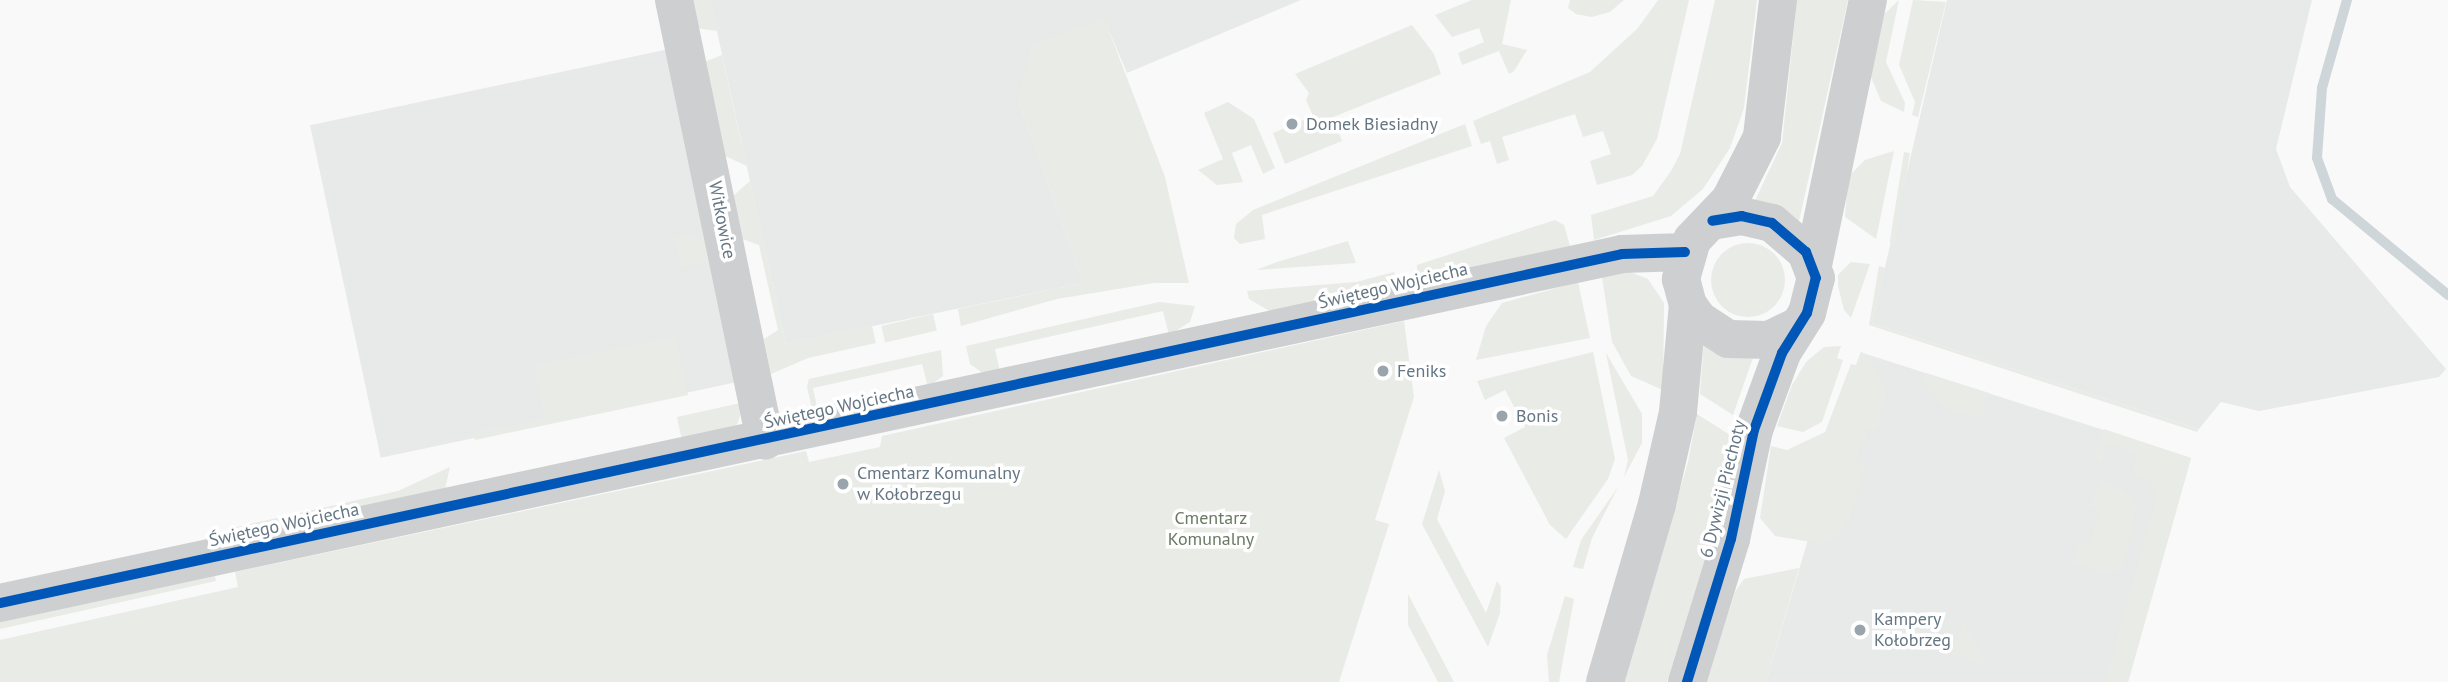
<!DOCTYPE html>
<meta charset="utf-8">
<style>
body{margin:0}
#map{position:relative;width:2448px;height:682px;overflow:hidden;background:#f9f9f9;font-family:"PT Sans",sans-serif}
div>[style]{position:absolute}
.built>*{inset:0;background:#e8e9e9;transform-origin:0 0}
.green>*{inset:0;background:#e8ebe6;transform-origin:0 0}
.round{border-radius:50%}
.stream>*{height:10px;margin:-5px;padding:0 5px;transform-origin:5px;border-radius:5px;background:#ced6d9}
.minor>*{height:38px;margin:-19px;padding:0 19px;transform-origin:19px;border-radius:19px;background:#cecfd0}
.cycleway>*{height:10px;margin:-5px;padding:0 5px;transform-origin:5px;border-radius:5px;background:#0057b8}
.dots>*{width:19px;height:19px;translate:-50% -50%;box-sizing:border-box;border:4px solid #fff;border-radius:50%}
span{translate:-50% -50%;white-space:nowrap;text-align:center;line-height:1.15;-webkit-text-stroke:7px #fff;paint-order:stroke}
.poi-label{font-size:18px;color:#657683}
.left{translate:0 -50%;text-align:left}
.street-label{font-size:18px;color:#657683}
.park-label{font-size:18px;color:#687a64}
</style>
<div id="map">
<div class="built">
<div style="clip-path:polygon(710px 0,1301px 0,1127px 73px,1104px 19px,1018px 99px,1083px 283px,786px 344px)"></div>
<div style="clip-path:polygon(1947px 0,2312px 0,2276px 149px,2290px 187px,2446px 369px,2439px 377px,2259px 411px,2221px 402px,2199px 429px,1872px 323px)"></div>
<div style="left:669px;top:49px;width:340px;height:367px;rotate:78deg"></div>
<div style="clip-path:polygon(1863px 353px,2191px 458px,2128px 682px,1766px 682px)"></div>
</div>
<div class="green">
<div style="clip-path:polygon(687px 0,710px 0,717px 31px,695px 28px)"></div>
<div style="clip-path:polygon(1472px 0,1511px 0,1502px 44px,1527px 50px,1514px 71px,1509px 74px,1499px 51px,1462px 65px,1458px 53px,1484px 42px,1479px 28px,1452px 37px,1435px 15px)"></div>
<div style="clip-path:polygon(1570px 0,1624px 0,1610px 12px,1592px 17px,1576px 14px,1568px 8px)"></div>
<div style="clip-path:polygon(1658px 0,1689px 0,1657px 139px,1642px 166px,1632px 175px,1597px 185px,1590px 161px,1611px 154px,1603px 131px,1583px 137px,1575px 114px,1502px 137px,1509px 160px,1497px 164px,1490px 141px,1481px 144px,1473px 121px,1590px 72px,1638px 28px)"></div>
<div style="clip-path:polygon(1715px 0,1757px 0,1744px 108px,1730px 148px,1703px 189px,1671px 216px,1594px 240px,1591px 215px,1653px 196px,1671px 171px,1680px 154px)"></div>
<div style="clip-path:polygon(1797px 0,1848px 0,1798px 226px,1753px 205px,1782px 143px)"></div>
<div style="clip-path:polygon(1899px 0,1886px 62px,1905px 103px,1904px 112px,1881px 101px,1871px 77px,1884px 14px)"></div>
<div style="clip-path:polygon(1913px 0,1946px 2px,1918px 117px,1912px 115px,1915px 102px,1899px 65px)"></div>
<div style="clip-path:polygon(1104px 18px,1165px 177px,1189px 283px,1154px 283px,1057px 299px,961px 326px,958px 309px,1083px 283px,1018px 99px,1031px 45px)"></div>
<div style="clip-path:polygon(1412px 25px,1434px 54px,1441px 74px,1333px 117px,1342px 141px,1285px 164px,1273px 133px,1313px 116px,1306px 100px,1309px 93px,1295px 74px)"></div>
<div style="clip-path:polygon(722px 55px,739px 133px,747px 166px,723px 155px,702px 63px)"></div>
<div style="clip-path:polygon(1228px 102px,1254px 119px,1275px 168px,1263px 174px,1251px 145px,1232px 153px,1243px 182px,1217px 185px,1198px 170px,1223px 159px,1204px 113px)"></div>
<div style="clip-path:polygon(1465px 124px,1472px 146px,1262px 215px,1265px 239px,1240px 244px,1234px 238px,1236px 224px,1253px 210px)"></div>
<div style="clip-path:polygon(1894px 151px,1876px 239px,1845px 217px,1848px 177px,1865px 160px)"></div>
<div style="left:1904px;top:152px;width:6px;height:92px;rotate:9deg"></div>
<div style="clip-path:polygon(750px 181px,786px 344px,872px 326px,876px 343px,808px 358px,771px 374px,764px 339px,778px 330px,759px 245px,742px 239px,733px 196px)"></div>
<div style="clip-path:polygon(1555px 220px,1564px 225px,1570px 246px,1417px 282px,1417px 265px)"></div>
<div style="clip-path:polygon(688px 235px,707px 242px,713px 260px,681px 268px,674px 238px)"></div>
<div style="clip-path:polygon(1348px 241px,1356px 263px,1256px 270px,1277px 262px)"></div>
<div class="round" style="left:1711px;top:243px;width:74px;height:74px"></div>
<div style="clip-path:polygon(1851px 262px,1870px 264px,1851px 318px,1844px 310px,1838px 286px,1838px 275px)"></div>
<div style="clip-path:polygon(1879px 266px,1885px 268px,1872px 323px,2199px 429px,2197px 432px,1869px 325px)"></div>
<div style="clip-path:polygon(1394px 272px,1397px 285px,1271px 312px,1249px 299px,1247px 291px,1356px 282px)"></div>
<div style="clip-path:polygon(1630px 272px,1648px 279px,1664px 303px,1663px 390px,1631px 376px,1612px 342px,1602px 277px)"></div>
<div style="clip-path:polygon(1578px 282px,1590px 338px,1476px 360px,1486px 326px,1502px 303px)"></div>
<div style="clip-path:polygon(1159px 302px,1195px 306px,1190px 322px,1169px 335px,1163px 311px,995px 349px,1000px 372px,984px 374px,970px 364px,966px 346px)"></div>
<div style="left:933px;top:314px;width:17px;height:53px;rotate:77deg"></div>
<div style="clip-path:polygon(1404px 321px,1414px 397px,1375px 520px,1389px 524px,1339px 682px,0 682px,0 640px,238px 587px,235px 572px,806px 451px,809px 462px,880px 447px,882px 436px)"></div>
<div style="clip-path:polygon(676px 337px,688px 395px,475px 440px,473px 432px,545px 419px,534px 365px)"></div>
<div style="clip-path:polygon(1704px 339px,1754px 355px,1733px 415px,1700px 394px)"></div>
<div style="clip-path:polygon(1841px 346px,1837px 358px,1843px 360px,1822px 422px,1803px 432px,1777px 426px,1792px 385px,1806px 362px,1824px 347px)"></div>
<div style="clip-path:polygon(941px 350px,943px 376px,928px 387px,922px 364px,813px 388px,818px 412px,813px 413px,807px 387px,809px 379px)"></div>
<div style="clip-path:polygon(1861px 351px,1878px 371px,1887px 396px,1876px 430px,1868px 429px,1865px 440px,1872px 445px,1861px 442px,1856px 462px,1866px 465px,1849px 519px,1836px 538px,1824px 544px,1775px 536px,1760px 518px,1771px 446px,1787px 450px,1825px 432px,1851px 364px,1856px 365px)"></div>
<div style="clip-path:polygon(1593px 352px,1615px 459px,1608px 479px,1566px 539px,1550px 525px,1504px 438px,1525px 427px,1505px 390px,1485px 400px,1477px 381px)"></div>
<div style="clip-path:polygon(1606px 353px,1642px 414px,1642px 443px,1624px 477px,1628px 460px)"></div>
<div style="clip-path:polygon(1926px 373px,1989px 393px,1981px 418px,1946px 409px,1922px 383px)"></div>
<div style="clip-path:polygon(745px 402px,736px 427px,685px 439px,681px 436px,677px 417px)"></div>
<div style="clip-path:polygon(1697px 414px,1730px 435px,1719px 514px,1667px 682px,1625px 682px,1688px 462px)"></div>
<div style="clip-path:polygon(2104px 429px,2191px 458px,2128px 682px,2105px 682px,2156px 498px,2149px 482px,2132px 473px,2138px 453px,2108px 444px,2102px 464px,2099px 462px,2096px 455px)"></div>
<div style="clip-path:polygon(450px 467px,445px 489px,227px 537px,232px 528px,398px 491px)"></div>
<div style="clip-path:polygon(1439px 470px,1445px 491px,1437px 519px,1486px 613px,1497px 581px,1501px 587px,1500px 613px,1488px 647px,1422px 524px)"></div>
<div style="clip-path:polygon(2101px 482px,2123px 489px,2137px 507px,2123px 565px,2111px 574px,2073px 564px,2080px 542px,2090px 544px,2099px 509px,2090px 507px)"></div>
<div style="clip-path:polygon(1618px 487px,1592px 538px,1583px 569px,1573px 567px,1581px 540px)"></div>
<div style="clip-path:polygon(1799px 568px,1766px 682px,1706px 682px,1735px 592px,1744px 579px)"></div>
<div style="clip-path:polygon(215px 576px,216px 581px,0 629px,0 621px)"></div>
<div style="clip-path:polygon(1408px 594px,1454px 682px,1438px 682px,1408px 625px)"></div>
<div style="clip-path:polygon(1565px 596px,1574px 599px,1559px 682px,1549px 682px,1547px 655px)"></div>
<div style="clip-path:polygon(1963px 619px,1985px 664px,1909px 642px,1912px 630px,1956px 642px)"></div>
</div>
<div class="stream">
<div style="left:2347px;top:0;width:91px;rotate:105.9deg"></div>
<div style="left:2322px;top:88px;width:70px;rotate:94.1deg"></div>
<div style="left:2317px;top:158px;width:44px;rotate:69.9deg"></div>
<div style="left:2332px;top:199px;width:151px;rotate:39.6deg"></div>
</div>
<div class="minor">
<div style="left:674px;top:0;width:450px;rotate:78.3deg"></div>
<div style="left:1778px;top:0;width:138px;rotate:96.7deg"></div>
<div style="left:1762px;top:137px;width:71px;rotate:116.9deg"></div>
<div style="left:1730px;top:200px;width:55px;rotate:133.5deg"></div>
<div style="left:1692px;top:240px;width:41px;rotate:105.8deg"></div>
<div style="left:1681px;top:279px;width:27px;rotate:75deg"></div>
<div style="left:1688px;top:305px;width:19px;rotate:54deg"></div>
<div style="left:1699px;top:320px;width:35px;rotate:33deg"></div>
<div style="left:1728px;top:339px;width:41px;rotate:1.4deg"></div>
<div style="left:1769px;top:340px;width:28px;rotate:-26deg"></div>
<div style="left:1813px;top:265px;width:271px;rotate:-78.3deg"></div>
<div style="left:0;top:603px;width:1659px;rotate:-12.14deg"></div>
<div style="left:1622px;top:254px;width:63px;rotate:-1.8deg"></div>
<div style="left:1605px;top:682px;width:185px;rotate:-73.7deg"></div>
<div style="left:1657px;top:504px;width:94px;rotate:-77.1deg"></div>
<div style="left:1678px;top:412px;width:107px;rotate:-84.7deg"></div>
<div style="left:1687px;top:682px;width:150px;rotate:-72.9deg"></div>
<div style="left:1731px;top:539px;width:111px;rotate:-78.1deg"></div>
<div style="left:1754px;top:430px;width:82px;rotate:-70deg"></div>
<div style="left:1782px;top:353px;width:47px;rotate:-58deg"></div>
<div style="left:1807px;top:313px;width:36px;rotate:-76deg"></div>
<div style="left:1816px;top:278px;width:28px;rotate:-111deg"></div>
<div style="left:1806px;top:252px;width:45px;rotate:-139.5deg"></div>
<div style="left:1772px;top:223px;width:31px;rotate:-167deg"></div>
<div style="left:1742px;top:216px;width:30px;rotate:171deg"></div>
</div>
<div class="cycleway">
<div style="left:0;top:603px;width:1659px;rotate:-12.14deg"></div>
<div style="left:1622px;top:254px;width:63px;rotate:-1.8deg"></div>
<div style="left:1687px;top:682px;width:150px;rotate:-72.9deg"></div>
<div style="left:1731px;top:539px;width:111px;rotate:-78.1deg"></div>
<div style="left:1754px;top:430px;width:82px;rotate:-70deg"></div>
<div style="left:1782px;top:353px;width:47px;rotate:-58deg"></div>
<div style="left:1807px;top:313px;width:36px;rotate:-76deg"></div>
<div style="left:1816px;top:278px;width:28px;rotate:-111deg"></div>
<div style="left:1806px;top:252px;width:45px;rotate:-139.5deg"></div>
<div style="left:1772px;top:223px;width:31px;rotate:-167deg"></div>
<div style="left:1742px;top:216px;width:30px;rotate:171deg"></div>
</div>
<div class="dots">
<div style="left:1292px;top:124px;background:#99a4ac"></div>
<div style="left:1383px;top:371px;background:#99a4ac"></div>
<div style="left:1502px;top:416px;background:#99a4ac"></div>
<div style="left:843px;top:484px;background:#99a4ac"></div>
<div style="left:1860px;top:630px;background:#99a4ac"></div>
</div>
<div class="poi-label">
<span class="left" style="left:1306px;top:124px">Domek Biesiadny</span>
<span class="left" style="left:1397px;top:371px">Feniks</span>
<span class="left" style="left:1516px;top:416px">Bonis</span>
<span class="left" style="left:857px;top:484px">Cmentarz Komunalny<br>w Kołobrzegu</span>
<span class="left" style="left:1874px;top:630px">Kampery<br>Kołobrzeg</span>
</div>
<div class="street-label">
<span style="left:722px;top:220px;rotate:79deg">Witkowice</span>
<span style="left:1393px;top:286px;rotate:-13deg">Świętego Wojciecha</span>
<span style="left:839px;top:407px;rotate:-12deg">Świętego Wojciecha</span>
<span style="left:1723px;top:489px;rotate:-76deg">6 Dywizji Piechoty</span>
<span style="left:284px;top:525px;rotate:-12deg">Świętego Wojciecha</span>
</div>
<div class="park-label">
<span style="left:1211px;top:529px">Cmentarz<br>Komunalny</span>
</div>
</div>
